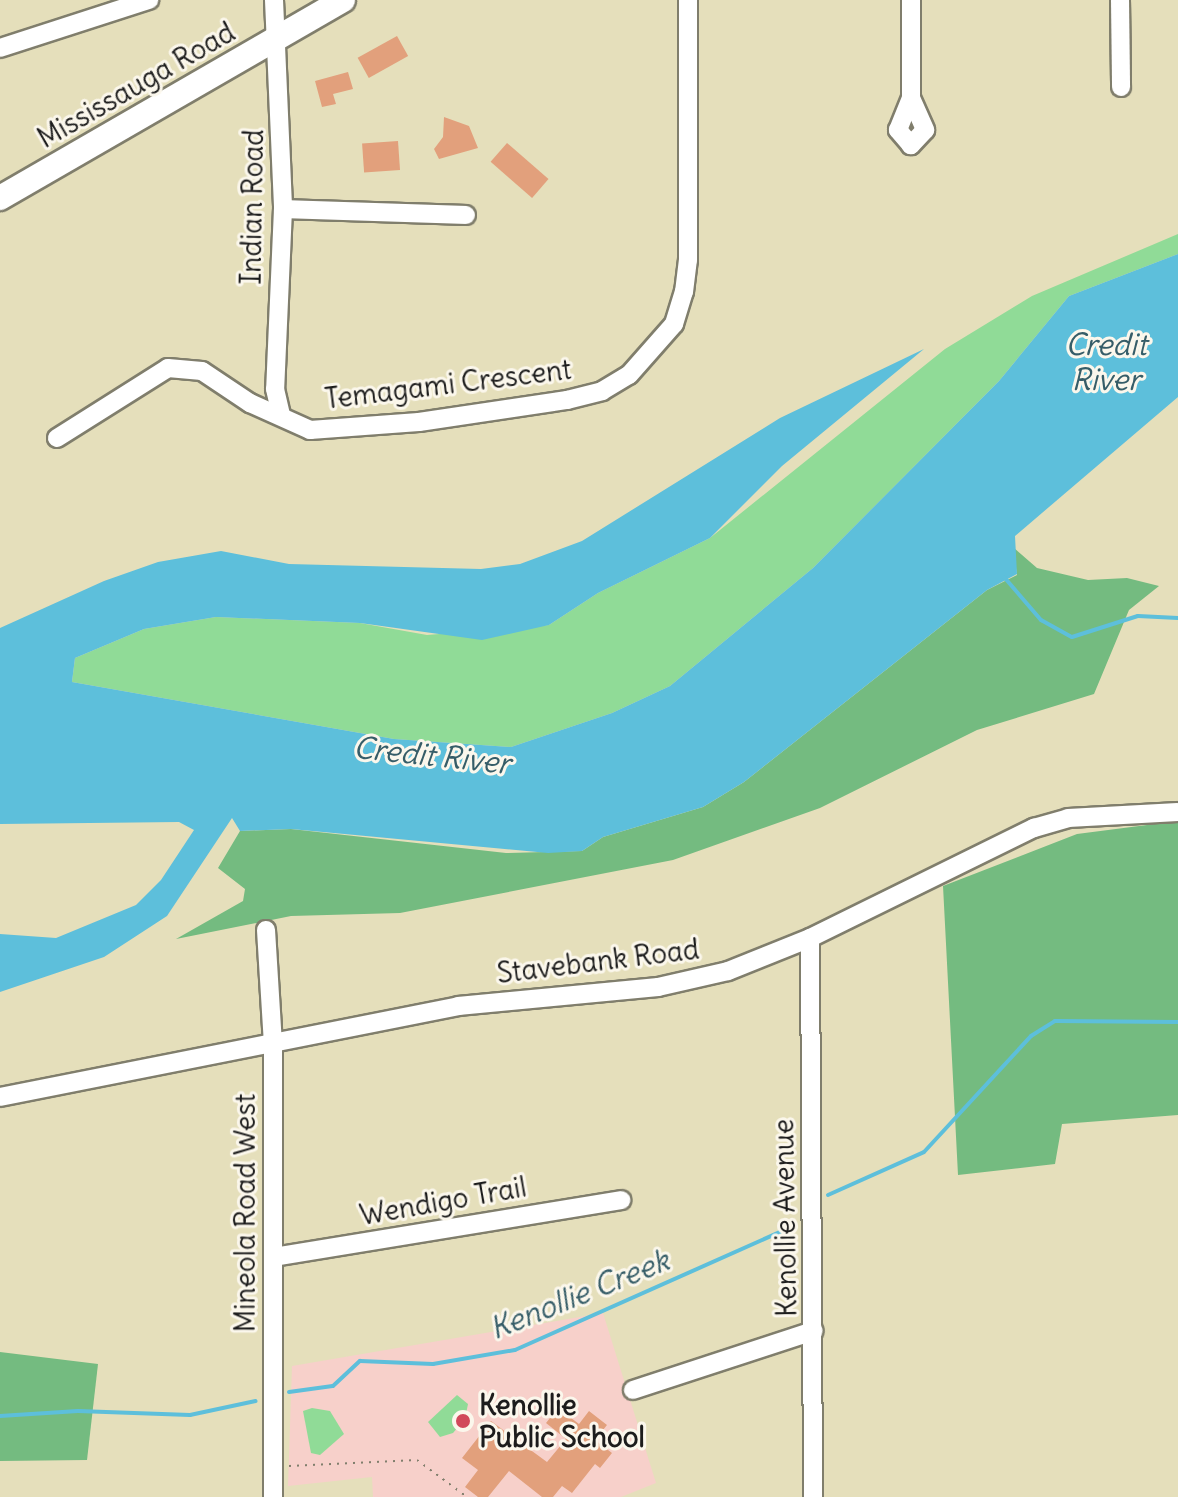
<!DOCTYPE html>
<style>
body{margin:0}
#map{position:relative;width:1178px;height:1497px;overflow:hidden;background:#e5dfbb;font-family:Delius,sans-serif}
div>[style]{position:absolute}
.built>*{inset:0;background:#f7d0ca}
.green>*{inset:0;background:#90db97}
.forest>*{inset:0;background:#74bb80}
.water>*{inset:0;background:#5dbfdb}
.stream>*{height:4px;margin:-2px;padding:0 2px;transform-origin:2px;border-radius:2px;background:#5dbfdb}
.building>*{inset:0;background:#e2a07c;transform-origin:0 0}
.path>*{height:2px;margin-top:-1px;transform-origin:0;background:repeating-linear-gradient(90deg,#807e6c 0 2px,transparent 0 8px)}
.roads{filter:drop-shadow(2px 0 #807e6c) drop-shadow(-2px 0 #807e6c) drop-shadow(0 2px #807e6c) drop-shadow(0 -2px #807e6c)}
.minor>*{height:18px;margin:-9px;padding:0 9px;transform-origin:9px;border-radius:9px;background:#fff}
.major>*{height:24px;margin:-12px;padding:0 12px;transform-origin:12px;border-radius:12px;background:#fff}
.dots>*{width:22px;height:22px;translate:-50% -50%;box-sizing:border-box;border:4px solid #fbf7ec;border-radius:50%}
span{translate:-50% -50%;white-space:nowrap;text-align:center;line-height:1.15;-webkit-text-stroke:6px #fbf7ec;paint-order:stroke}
.street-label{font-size:28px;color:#1c1c1c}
.poi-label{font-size:28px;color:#1c1c1c;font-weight:700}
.left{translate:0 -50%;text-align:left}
.water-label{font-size:30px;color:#365d68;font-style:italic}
</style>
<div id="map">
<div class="built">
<div style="clip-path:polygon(603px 1313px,656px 1483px,621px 1497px,373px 1497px,372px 1477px,288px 1486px,292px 1366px)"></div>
</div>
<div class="green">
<div style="clip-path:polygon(1178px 234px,1178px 254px,1069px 296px,999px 381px,813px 568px,670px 686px,612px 713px,511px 747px,394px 739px,72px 682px,75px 658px,144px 629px,216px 617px,360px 623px,427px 635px,549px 625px,598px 593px,710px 538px,945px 349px,1032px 296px)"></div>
<div style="clip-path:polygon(457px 1395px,468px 1404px,465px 1419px,453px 1433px,440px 1437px,428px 1422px)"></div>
<div style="clip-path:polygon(312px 1408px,330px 1411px,344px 1434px,320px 1455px,311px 1453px,303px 1411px)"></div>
</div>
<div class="forest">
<div style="clip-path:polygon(1013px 547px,1037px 568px,1088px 580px,1127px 578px,1159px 586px,1129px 610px,1094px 694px,977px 730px,820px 808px,673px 860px,400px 913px,291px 916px,176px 939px,243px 901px,245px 889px,218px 868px,240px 831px,291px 829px,506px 853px,582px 851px,603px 837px,703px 807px,744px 782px,987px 590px,1017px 575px)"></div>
<div style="clip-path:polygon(1178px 821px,1178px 1115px,1062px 1124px,1055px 1164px,958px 1175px,943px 886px,1077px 834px)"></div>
<div style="clip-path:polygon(0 1352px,98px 1364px,87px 1460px,0 1461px)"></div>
</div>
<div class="water">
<div style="clip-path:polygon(1178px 254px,1178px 397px,1015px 536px,1017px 574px,987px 590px,744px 782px,703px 807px,603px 837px,582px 851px,548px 853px,291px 829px,240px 831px,232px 818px,167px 916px,104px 957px,0 992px,0 934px,56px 938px,136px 905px,161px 880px,194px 830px,179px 822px,0 824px,0 628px,104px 581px,158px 562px,221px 551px,289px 564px,481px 569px,520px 564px,582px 541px,780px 418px,924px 349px,782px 466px,710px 538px,598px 593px,549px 625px,482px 640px,360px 623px,216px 617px,144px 629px,75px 658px,72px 682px,394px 739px,511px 747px,612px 713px,670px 686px,813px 568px,999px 381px,1069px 296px)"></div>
</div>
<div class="stream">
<div style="left:1004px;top:577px;width:57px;rotate:49.3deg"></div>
<div style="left:1041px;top:620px;width:35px;rotate:29deg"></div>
<div style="left:1072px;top:637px;width:69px;rotate:-17.7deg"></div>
<div style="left:1138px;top:616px;width:40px;rotate:2.9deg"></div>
<div style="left:828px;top:1195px;width:105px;rotate:-24.1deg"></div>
<div style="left:924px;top:1152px;width:158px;rotate:-47.3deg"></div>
<div style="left:1031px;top:1036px;width:28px;rotate:-32deg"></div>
<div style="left:1055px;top:1021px;width:123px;rotate:0.5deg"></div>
<div style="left:289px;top:1392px;width:44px;rotate:-7.8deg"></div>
<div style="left:333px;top:1386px;width:37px;rotate:-43deg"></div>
<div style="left:360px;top:1361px;width:73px;rotate:2.4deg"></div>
<div style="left:433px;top:1364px;width:83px;rotate:-9.7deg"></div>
<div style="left:515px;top:1350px;width:302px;rotate:-24deg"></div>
<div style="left:0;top:1416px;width:78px;rotate:-3.7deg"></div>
<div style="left:78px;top:1411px;width:112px;rotate:2deg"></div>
<div style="left:190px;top:1415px;width:67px;rotate:-12deg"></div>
</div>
<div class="building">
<div style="left:397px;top:36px;width:23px;height:45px;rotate:61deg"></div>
<div style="clip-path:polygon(348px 72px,353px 89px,333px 94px,336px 104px,322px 107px,315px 81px)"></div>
<div style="clip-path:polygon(444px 117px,469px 126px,478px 148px,439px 159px,434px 149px,443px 137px)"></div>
<div style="left:398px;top:141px;width:29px;height:36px;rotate:86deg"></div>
<div style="left:507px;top:143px;width:55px;height:25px;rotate:41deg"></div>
<div style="clip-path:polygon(558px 1408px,579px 1424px,589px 1411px,607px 1425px,595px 1440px,612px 1453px,600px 1468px,595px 1464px,572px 1493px,562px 1486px,553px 1497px,542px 1497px,509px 1471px,488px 1497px,478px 1497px,465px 1487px,478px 1470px,462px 1458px,491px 1421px,547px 1462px,566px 1439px,546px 1423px)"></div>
</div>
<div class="path">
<div style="left:289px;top:1466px;width:128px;rotate:-2.7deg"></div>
<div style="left:417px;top:1460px;width:62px;rotate:36.5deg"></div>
</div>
<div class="roads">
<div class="minor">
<div style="left:274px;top:0;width:209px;rotate:87.5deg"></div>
<div style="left:283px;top:209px;width:180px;rotate:92.5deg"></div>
<div style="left:275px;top:389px;width:26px;rotate:77deg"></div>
<div style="left:911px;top:0;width:98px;rotate:90deg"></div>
<div style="left:911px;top:98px;width:35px;rotate:66deg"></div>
<div style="left:925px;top:130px;width:21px;rotate:133deg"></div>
<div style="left:911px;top:145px;width:20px;rotate:-131deg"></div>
<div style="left:898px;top:130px;width:35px;rotate:-68deg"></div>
<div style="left:1120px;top:0;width:87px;rotate:89.3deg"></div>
<div style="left:0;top:48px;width:157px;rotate:-17.9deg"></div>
<div style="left:283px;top:209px;width:183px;rotate:1.9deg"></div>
<div style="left:57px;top:438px;width:131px;rotate:-32.2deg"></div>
<div style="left:168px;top:368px;width:34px;rotate:5deg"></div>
<div style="left:202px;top:371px;width:58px;rotate:33.7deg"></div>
<div style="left:250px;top:403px;width:66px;rotate:24.2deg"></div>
<div style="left:310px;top:430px;width:109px;rotate:-4.2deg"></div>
<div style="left:419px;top:422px;width:150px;rotate:-8.5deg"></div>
<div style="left:567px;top:400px;width:36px;rotate:-14deg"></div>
<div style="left:602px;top:391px;width:31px;rotate:-31deg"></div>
<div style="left:629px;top:375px;width:68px;rotate:-48.6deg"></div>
<div style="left:674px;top:324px;width:34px;rotate:-73deg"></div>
<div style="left:684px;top:292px;width:32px;rotate:-83deg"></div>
<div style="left:688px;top:260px;width:260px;rotate:-90deg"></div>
<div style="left:266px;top:930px;width:114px;rotate:86.5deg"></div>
<div style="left:273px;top:1044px;width:453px;rotate:90deg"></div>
<div style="left:810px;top:938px;width:559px;rotate:89.69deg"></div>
<div style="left:0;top:1097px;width:467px;rotate:-11.2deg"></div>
<div style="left:458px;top:1006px;width:201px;rotate:-5.4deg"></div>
<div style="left:658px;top:987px;width:72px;rotate:-12.9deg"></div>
<div style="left:728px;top:971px;width:88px;rotate:-21.9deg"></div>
<div style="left:810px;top:938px;width:250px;rotate:-26.2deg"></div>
<div style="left:1034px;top:828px;width:35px;rotate:-16deg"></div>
<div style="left:1068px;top:818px;width:110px;rotate:-3.1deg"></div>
<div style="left:274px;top:1257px;width:352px;rotate:-9.3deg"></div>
<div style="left:633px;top:1390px;width:190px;rotate:-18.1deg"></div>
</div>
<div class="major">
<div style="left:0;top:198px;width:396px;rotate:-30deg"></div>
</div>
</div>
<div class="dots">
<div style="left:463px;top:1421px;background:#d1495b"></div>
</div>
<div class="street-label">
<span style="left:136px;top:85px;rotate:-30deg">Mississauga Road</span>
<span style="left:252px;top:207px;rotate:-89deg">Indian Road</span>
<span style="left:448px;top:384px;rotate:-7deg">Temagami Crescent</span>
<span style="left:598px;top:961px;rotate:-7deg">Stavebank Road</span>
<span style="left:443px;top:1201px;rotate:-10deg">Wendigo Trail</span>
<span style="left:245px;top:1213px;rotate:-90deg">Mineola Road West</span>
<span style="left:785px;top:1218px;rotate:-91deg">Kenollie Avenue</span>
</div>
<div class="poi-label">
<span class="left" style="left:479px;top:1421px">Kenollie<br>Public School</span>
</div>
<div class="water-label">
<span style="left:1106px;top:361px">Credit<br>River</span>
<span style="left:432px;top:755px;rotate:6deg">Credit River</span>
<span style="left:579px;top:1294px;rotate:-22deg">Kenollie Creek</span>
</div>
</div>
